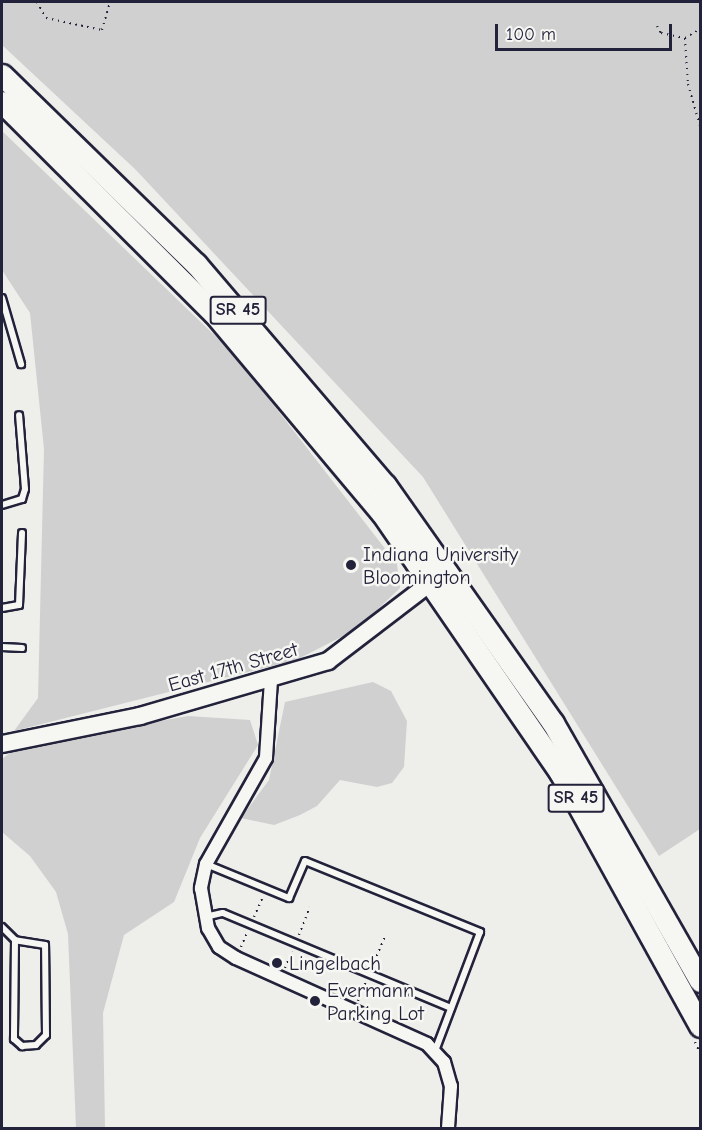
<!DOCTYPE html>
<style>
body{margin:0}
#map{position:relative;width:702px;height:1130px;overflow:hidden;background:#eeeeeb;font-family:"Comic Neue",sans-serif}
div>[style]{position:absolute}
.green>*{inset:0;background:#d0d0d1}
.path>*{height:2px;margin-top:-1px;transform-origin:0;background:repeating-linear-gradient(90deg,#22223b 0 1.5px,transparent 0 6px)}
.roads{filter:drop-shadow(2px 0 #22223b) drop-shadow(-2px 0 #22223b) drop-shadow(0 2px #22223b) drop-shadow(0 -2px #22223b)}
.lane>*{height:6px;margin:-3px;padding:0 3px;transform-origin:3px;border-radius:3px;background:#f6f6f2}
.street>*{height:12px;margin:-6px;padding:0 6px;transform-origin:6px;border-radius:6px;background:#f6f6f2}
.secondary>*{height:16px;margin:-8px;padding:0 8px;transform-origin:8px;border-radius:8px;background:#f6f6f2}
.highway>*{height:21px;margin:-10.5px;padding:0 10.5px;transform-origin:10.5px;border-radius:10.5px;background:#f6f6f2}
.dots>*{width:16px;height:16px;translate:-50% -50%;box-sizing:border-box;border:3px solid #f6f6f2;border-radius:50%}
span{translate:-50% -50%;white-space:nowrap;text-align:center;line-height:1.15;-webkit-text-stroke:5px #f6f6f2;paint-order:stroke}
.shield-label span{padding:2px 4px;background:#f6f6f2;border:2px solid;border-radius:4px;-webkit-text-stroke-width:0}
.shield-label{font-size:18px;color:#22223b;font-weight:700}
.poi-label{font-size:20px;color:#22223b}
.left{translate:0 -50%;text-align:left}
.street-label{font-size:20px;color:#22223b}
.frame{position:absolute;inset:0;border:3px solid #22223b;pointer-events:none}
.scale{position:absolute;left:495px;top:24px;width:177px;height:27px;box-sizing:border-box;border:3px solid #22223b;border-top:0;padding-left:8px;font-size:18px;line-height:21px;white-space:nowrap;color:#22223b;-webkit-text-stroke:4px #f6f6f2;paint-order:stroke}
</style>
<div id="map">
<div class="green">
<div style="clip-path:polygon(2px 2px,700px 2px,700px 829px,659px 856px,423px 477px,136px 170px,2px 45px)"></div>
<div style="clip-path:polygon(2px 131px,234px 354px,397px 564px,400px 588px,357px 629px,296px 660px,14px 731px,38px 698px,44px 449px,30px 313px,2px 270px)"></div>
<div style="clip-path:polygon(373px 682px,391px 691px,407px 721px,404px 767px,392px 783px,377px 787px,340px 780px,317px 806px,300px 815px,274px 825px,241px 818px,269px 780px,285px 702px)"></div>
<div style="clip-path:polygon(188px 716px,250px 720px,258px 745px,200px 838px,174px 902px,124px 935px,103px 1013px,105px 1128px,76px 1128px,68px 934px,56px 892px,30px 856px,2px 832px,2px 759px,19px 746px)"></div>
</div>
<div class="path">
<div style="left:37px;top:2px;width:18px;rotate:61deg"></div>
<div style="left:46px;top:18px;width:57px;rotate:12.1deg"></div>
<div style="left:102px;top:30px;width:29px;rotate:-74deg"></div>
<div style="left:657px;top:26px;width:8px;rotate:60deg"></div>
<div style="left:661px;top:33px;width:25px;rotate:12deg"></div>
<div style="left:685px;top:38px;width:17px;rotate:-31deg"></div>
<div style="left:685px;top:38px;width:46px;rotate:86.3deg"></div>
<div style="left:688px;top:84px;width:44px;rotate:74.1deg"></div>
<div style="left:254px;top:917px;width:22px;rotate:-66deg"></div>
<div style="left:299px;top:935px;width:30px;rotate:-69deg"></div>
<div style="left:241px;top:947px;width:15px;rotate:-67deg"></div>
<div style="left:372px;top:967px;width:33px;rotate:-67deg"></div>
<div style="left:285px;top:968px;width:18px;rotate:-68deg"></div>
<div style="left:358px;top:1001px;width:22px;rotate:-68deg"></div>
<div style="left:695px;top:1042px;width:12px;rotate:66deg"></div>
</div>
<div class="roads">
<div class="lane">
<div style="left:2px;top:298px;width:69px;rotate:73.9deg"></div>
<div style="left:2px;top:505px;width:21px;rotate:-17deg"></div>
<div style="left:22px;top:499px;width:10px;rotate:-73deg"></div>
<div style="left:25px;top:489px;width:74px;rotate:-94.6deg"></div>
<div style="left:2px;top:608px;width:17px;rotate:-10deg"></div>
<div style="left:19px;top:605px;width:72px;rotate:-87.6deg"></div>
<div style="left:2px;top:647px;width:20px;rotate:3deg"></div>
<div style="left:206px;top:864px;width:90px;rotate:22.3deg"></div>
<div style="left:289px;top:898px;width:40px;rotate:-66.6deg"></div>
<div style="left:305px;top:861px;width:189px;rotate:22.1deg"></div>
<div style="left:480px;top:932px;width:127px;rotate:110.7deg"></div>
<div style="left:205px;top:917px;width:18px;rotate:-13deg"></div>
<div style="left:223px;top:913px;width:247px;rotate:22.6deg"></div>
<div style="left:2px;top:927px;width:18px;rotate:45deg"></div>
<div style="left:15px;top:940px;width:99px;rotate:90.6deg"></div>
<div style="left:14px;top:1039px;width:11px;rotate:41deg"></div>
<div style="left:22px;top:1046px;width:14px;rotate:-4deg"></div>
<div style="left:36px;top:1045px;width:14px;rotate:-45deg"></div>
<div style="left:46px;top:1035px;width:90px;rotate:-90.6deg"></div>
<div style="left:45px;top:945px;width:30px;rotate:-171deg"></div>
</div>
<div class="street">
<div style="left:271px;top:680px;width:78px;rotate:93.7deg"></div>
<div style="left:266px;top:758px;width:122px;rotate:119.5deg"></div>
<div style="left:206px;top:864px;width:25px;rotate:102deg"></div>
<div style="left:201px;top:888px;width:41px;rotate:80.1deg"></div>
<div style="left:208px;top:928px;width:22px;rotate:60deg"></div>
<div style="left:219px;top:947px;width:20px;rotate:33deg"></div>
<div style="left:236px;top:958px;width:209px;rotate:24.2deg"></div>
<div style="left:427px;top:1044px;width:25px;rotate:47deg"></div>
<div style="left:444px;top:1062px;width:25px;rotate:74deg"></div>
<div style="left:451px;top:1086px;width:42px;rotate:94.1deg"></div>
</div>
<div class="secondary">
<div style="left:2px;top:744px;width:141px;rotate:-11.5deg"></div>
<div style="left:140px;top:716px;width:196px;rotate:-16.3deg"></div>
<div style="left:328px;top:661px;width:138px;rotate:-37.4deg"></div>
</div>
<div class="highway">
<div style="left:2px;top:75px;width:271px;rotate:44.3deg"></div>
<div style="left:196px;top:264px;width:291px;rotate:49.5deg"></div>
<div style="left:385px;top:485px;width:291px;rotate:54.8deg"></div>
<div style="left:553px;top:723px;width:297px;rotate:60.3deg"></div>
<div style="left:2px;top:102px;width:299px;rotate:44.9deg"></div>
<div style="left:214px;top:313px;width:261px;rotate:50deg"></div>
<div style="left:382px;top:513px;width:314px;rotate:55.5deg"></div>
<div style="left:560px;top:772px;width:290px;rotate:61.1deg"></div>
</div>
</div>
<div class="dots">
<div style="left:351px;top:565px;background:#22223b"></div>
<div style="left:277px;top:963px;background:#22223b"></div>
<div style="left:315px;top:1001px;background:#22223b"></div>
</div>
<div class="shield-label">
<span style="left:238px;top:310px">SR 45</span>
<span style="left:576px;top:798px">SR 45</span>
</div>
<div class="poi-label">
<span class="left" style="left:363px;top:566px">Indiana University<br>Bloomington</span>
<span class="left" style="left:289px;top:963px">Lingelbach</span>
<span class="left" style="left:327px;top:1002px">Evermann<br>Parking Lot</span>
</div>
<div class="street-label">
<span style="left:233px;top:667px;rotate:-16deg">East 17th Street</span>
</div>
<div class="frame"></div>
<div class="scale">100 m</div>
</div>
